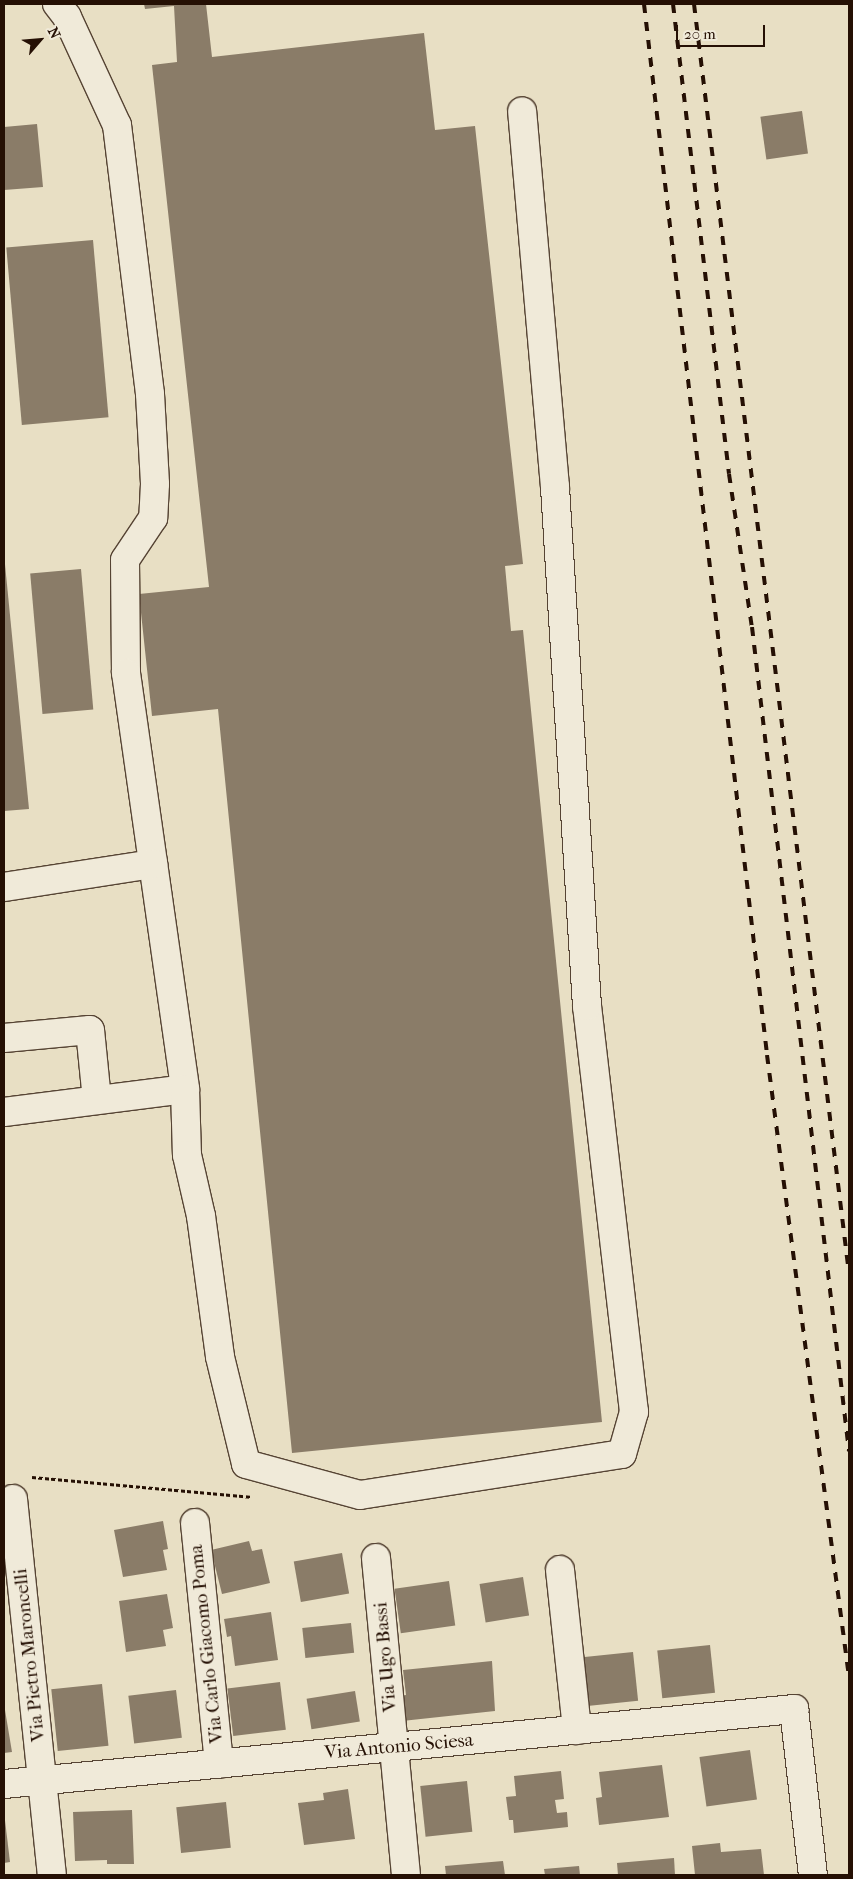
<!DOCTYPE html>
<style>
body{margin:0}
#map{position:relative;width:853px;height:1879px;overflow:hidden;background:#e8dfc4;font-family:"IM FELL French Canon",serif}
div>[style]{position:absolute}
.building>*{inset:0;background:#8a7c68;transform-origin:0 0}
.path>*{height:3px;margin-top:-1.5px;transform-origin:0;background:repeating-linear-gradient(90deg,#251004 0 4px,transparent 0 6.5px)}
.roads{filter:drop-shadow(1px 0 #564434) drop-shadow(-1px 0 #564434) drop-shadow(0 1px #564434) drop-shadow(0 -1px #564434)}
.minor>*{height:28px;margin:-14px;padding:0 14px;transform-origin:14px;border-radius:14px;background:#f0ead9}
.rail>*{height:4px;margin-top:-2px;transform-origin:0;background:repeating-linear-gradient(90deg,#251004 0 9px,transparent 0 18px)}
span{translate:-50% -50%;white-space:nowrap;text-align:center;line-height:1.15;-webkit-text-stroke:4px #f0ead9;paint-order:stroke}
.street-label{font-size:19px;color:#251004}
.frame{position:absolute;inset:0;border:5px solid #251004;pointer-events:none}
.north{position:absolute;left:15px;top:15px;width:50px;height:50px;-webkit-text-stroke:4px #f0ead9;paint-order:stroke;rotate:63deg;font-size:14px;font-weight:700;line-height:20px;text-align:center;color:#251004}
.north::after{content:'';display:block;margin:auto;width:18px;height:22px;background:#251004;clip-path:polygon(50% 0,100% 100%,50% 72%,0 100%)}
.scale{position:absolute;left:676px;top:25px;width:89px;height:22px;box-sizing:border-box;border:2px solid #251004;border-top:0;padding-left:6px;font-size:15px;line-height:18px;white-space:nowrap;color:#251004;-webkit-text-stroke:4px #f0ead9;paint-order:stroke}
</style>
<div id="map">
<div class="building">
<div style="clip-path:polygon(144px 4px,206px 4px,212px 57px,424px 33px,435px 130px,475px 126px,523px 564px,505px 566px,511px 631px,523px 630px,602px 1422px,292px 1453px,218px 709px,152px 716px,139px 594px,209px 587px,152px 65px,177px 62px,174px 6px,145px 9px)"></div>
<div style="left:802px;top:111px;width:43px;height:42px;rotate:82deg"></div>
<div style="clip-path:polygon(37px 124px,43px 187px,4px 190px,4px 127px)"></div>
<div style="left:93px;top:240px;width:178px;height:87px;rotate:85deg"></div>
<div style="clip-path:polygon(4px 554px,29px 809px,4px 811px)"></div>
<div style="left:81px;top:569px;width:141px;height:51px;rotate:85deg"></div>
<div style="clip-path:polygon(163px 1521px,168px 1549px,163px 1550px,167px 1570px,123px 1577px,114px 1530px)"></div>
<div style="clip-path:polygon(249px 1541px,252px 1551px,262px 1549px,270px 1583px,222px 1594px,211px 1550px)"></div>
<div style="left:342px;top:1553px;width:41px;height:49px;rotate:80deg"></div>
<div style="left:523px;top:1577px;width:39px;height:44px;rotate:81deg"></div>
<div style="left:449px;top:1581px;width:45px;height:55px;rotate:82deg"></div>
<div style="clip-path:polygon(167px 1594px,173px 1628px,163px 1630px,166px 1646px,126px 1652px,119px 1601px)"></div>
<div style="clip-path:polygon(271px 1612px,278px 1660px,235px 1666px,231px 1636px,227px 1637px,224px 1619px)"></div>
<div style="left:351px;top:1623px;width:30px;height:49px;rotate:84deg"></div>
<div style="left:710px;top:1645px;width:48px;height:53px;rotate:84deg"></div>
<div style="left:633px;top:1652px;width:49px;height:51px;rotate:84deg"></div>
<div style="clip-path:polygon(492px 1661px,495px 1711px,402px 1721px,399px 1696px,406px 1695px,403px 1670px)"></div>
<div style="left:280px;top:1682px;width:48px;height:53px;rotate:83deg"></div>
<div style="left:102px;top:1684px;width:62px;height:51px;rotate:84deg"></div>
<div style="left:176px;top:1690px;width:48px;height:48px;rotate:83deg"></div>
<div style="left:355px;top:1691px;width:31px;height:49px;rotate:81deg"></div>
<div style="clip-path:polygon(4px 1704px,12px 1752px,4px 1753px)"></div>
<div style="left:750px;top:1750px;width:50px;height:51px;rotate:82deg"></div>
<div style="clip-path:polygon(662px 1765px,669px 1817px,599px 1825px,596px 1798px,602px 1797px,599px 1772px)"></div>
<div style="clip-path:polygon(561px 1771px,564px 1799px,555px 1800px,557px 1813px,567px 1812px,568px 1827px,514px 1833px,513px 1820px,509px 1820px,506px 1797px,516px 1796px,514px 1776px)"></div>
<div style="left:467px;top:1781px;width:51px;height:47px;rotate:84deg"></div>
<div style="clip-path:polygon(348px 1789px,355px 1839px,304px 1845px,298px 1803px,324px 1800px,323px 1793px)"></div>
<div style="left:226px;top:1802px;width:46px;height:50px;rotate:84deg"></div>
<div style="clip-path:polygon(132px 1810px,134px 1864px,107px 1864px,107px 1860px,75px 1861px,73px 1812px)"></div>
<div style="clip-path:polygon(4px 1812px,10px 1862px,4px 1863px)"></div>
<div style="clip-path:polygon(720px 1843px,721px 1852px,761px 1849px,764px 1875px,695px 1875px,692px 1846px)"></div>
<div style="clip-path:polygon(674px 1858px,675px 1875px,618px 1875px,617px 1863px)"></div>
<div style="clip-path:polygon(503px 1861px,505px 1875px,446px 1875px,445px 1866px)"></div>
<div style="clip-path:polygon(579px 1866px,580px 1875px,545px 1875px,544px 1869px)"></div>
</div>
<div class="path">
<div style="left:32px;top:1477px;width:219px;rotate:5.2deg"></div>
</div>
<div class="roads">
<div class="minor">
<div style="left:57px;top:4px;width:16px;rotate:52deg"></div>
<div style="left:67px;top:17px;width:119px;rotate:65.2deg"></div>
<div style="left:117px;top:125px;width:271px;rotate:83deg"></div>
<div style="left:150px;top:394px;width:90px;rotate:86.8deg"></div>
<div style="left:155px;top:484px;width:34px;rotate:93deg"></div>
<div style="left:153px;top:518px;width:50px;rotate:123.7deg"></div>
<div style="left:125px;top:560px;width:113px;rotate:89.5deg"></div>
<div style="left:126px;top:673px;width:420px;rotate:81.9deg"></div>
<div style="left:4px;top:887px;width:151px;rotate:-8.8deg"></div>
<div style="left:4px;top:1038px;width:86px;rotate:-5.3deg"></div>
<div style="left:90px;top:1030px;width:70px;rotate:84.3deg"></div>
<div style="left:4px;top:1112px;width:182px;rotate:-7.2deg"></div>
<div style="left:185px;top:1089px;width:66px;rotate:88.3deg"></div>
<div style="left:187px;top:1155px;width:63px;rotate:77.1deg"></div>
<div style="left:201px;top:1216px;width:142px;rotate:82.3deg"></div>
<div style="left:220px;top:1357px;width:110px;rotate:76.3deg"></div>
<div style="left:246px;top:1464px;width:118px;rotate:15.2deg"></div>
<div style="left:360px;top:1495px;width:265px;rotate:-8.9deg"></div>
<div style="left:622px;top:1454px;width:44px;rotate:-74.1deg"></div>
<div style="left:634px;top:1412px;width:409px;rotate:-96.6deg"></div>
<div style="left:587px;top:1006px;width:520px;rotate:-93.53deg"></div>
<div style="left:555px;top:487px;width:377px;rotate:-95deg"></div>
<div style="left:13px;top:1499px;width:378px;rotate:84.1deg"></div>
<div style="left:195px;top:1523px;width:242px;rotate:84.3deg"></div>
<div style="left:376px;top:1558px;width:318px;rotate:84.6deg"></div>
<div style="left:560px;top:1570px;width:161px;rotate:83.9deg"></div>
<div style="left:4px;top:1784px;width:794px;rotate:-5.42deg"></div>
<div style="left:794px;top:1709px;width:167px;rotate:83.5deg"></div>
</div>
</div>
<div class="rail">
<div style="left:644px;top:4px;width:1058px;rotate:83.32deg"></div>
<div style="left:767px;top:1055px;width:627px;rotate:82.49deg"></div>
<div style="left:673px;top:4px;width:473px;rotate:83.2deg"></div>
<div style="left:729px;top:474px;width:155px;rotate:81.5deg"></div>
<div style="left:752px;top:627px;width:830px;rotate:83.29deg"></div>
<div style="left:694px;top:4px;width:1278px;rotate:83.04deg"></div>
</div>
<div class="street-label">
<span style="left:207px;top:1644px;rotate:-96deg">Via Carlo Giacomo Poma</span>
<span style="left:30px;top:1655px;rotate:-96deg">Via Pietro Maroncelli</span>
<span style="left:386px;top:1657px;rotate:-95deg">Via Ugo Bassi</span>
<span style="left:399px;top:1747px;rotate:-5deg">Via Antonio Sciesa</span>
</div>
<div class="frame"></div>
<div class="north">N</div>
<div class="scale">20 m</div>
</div>
